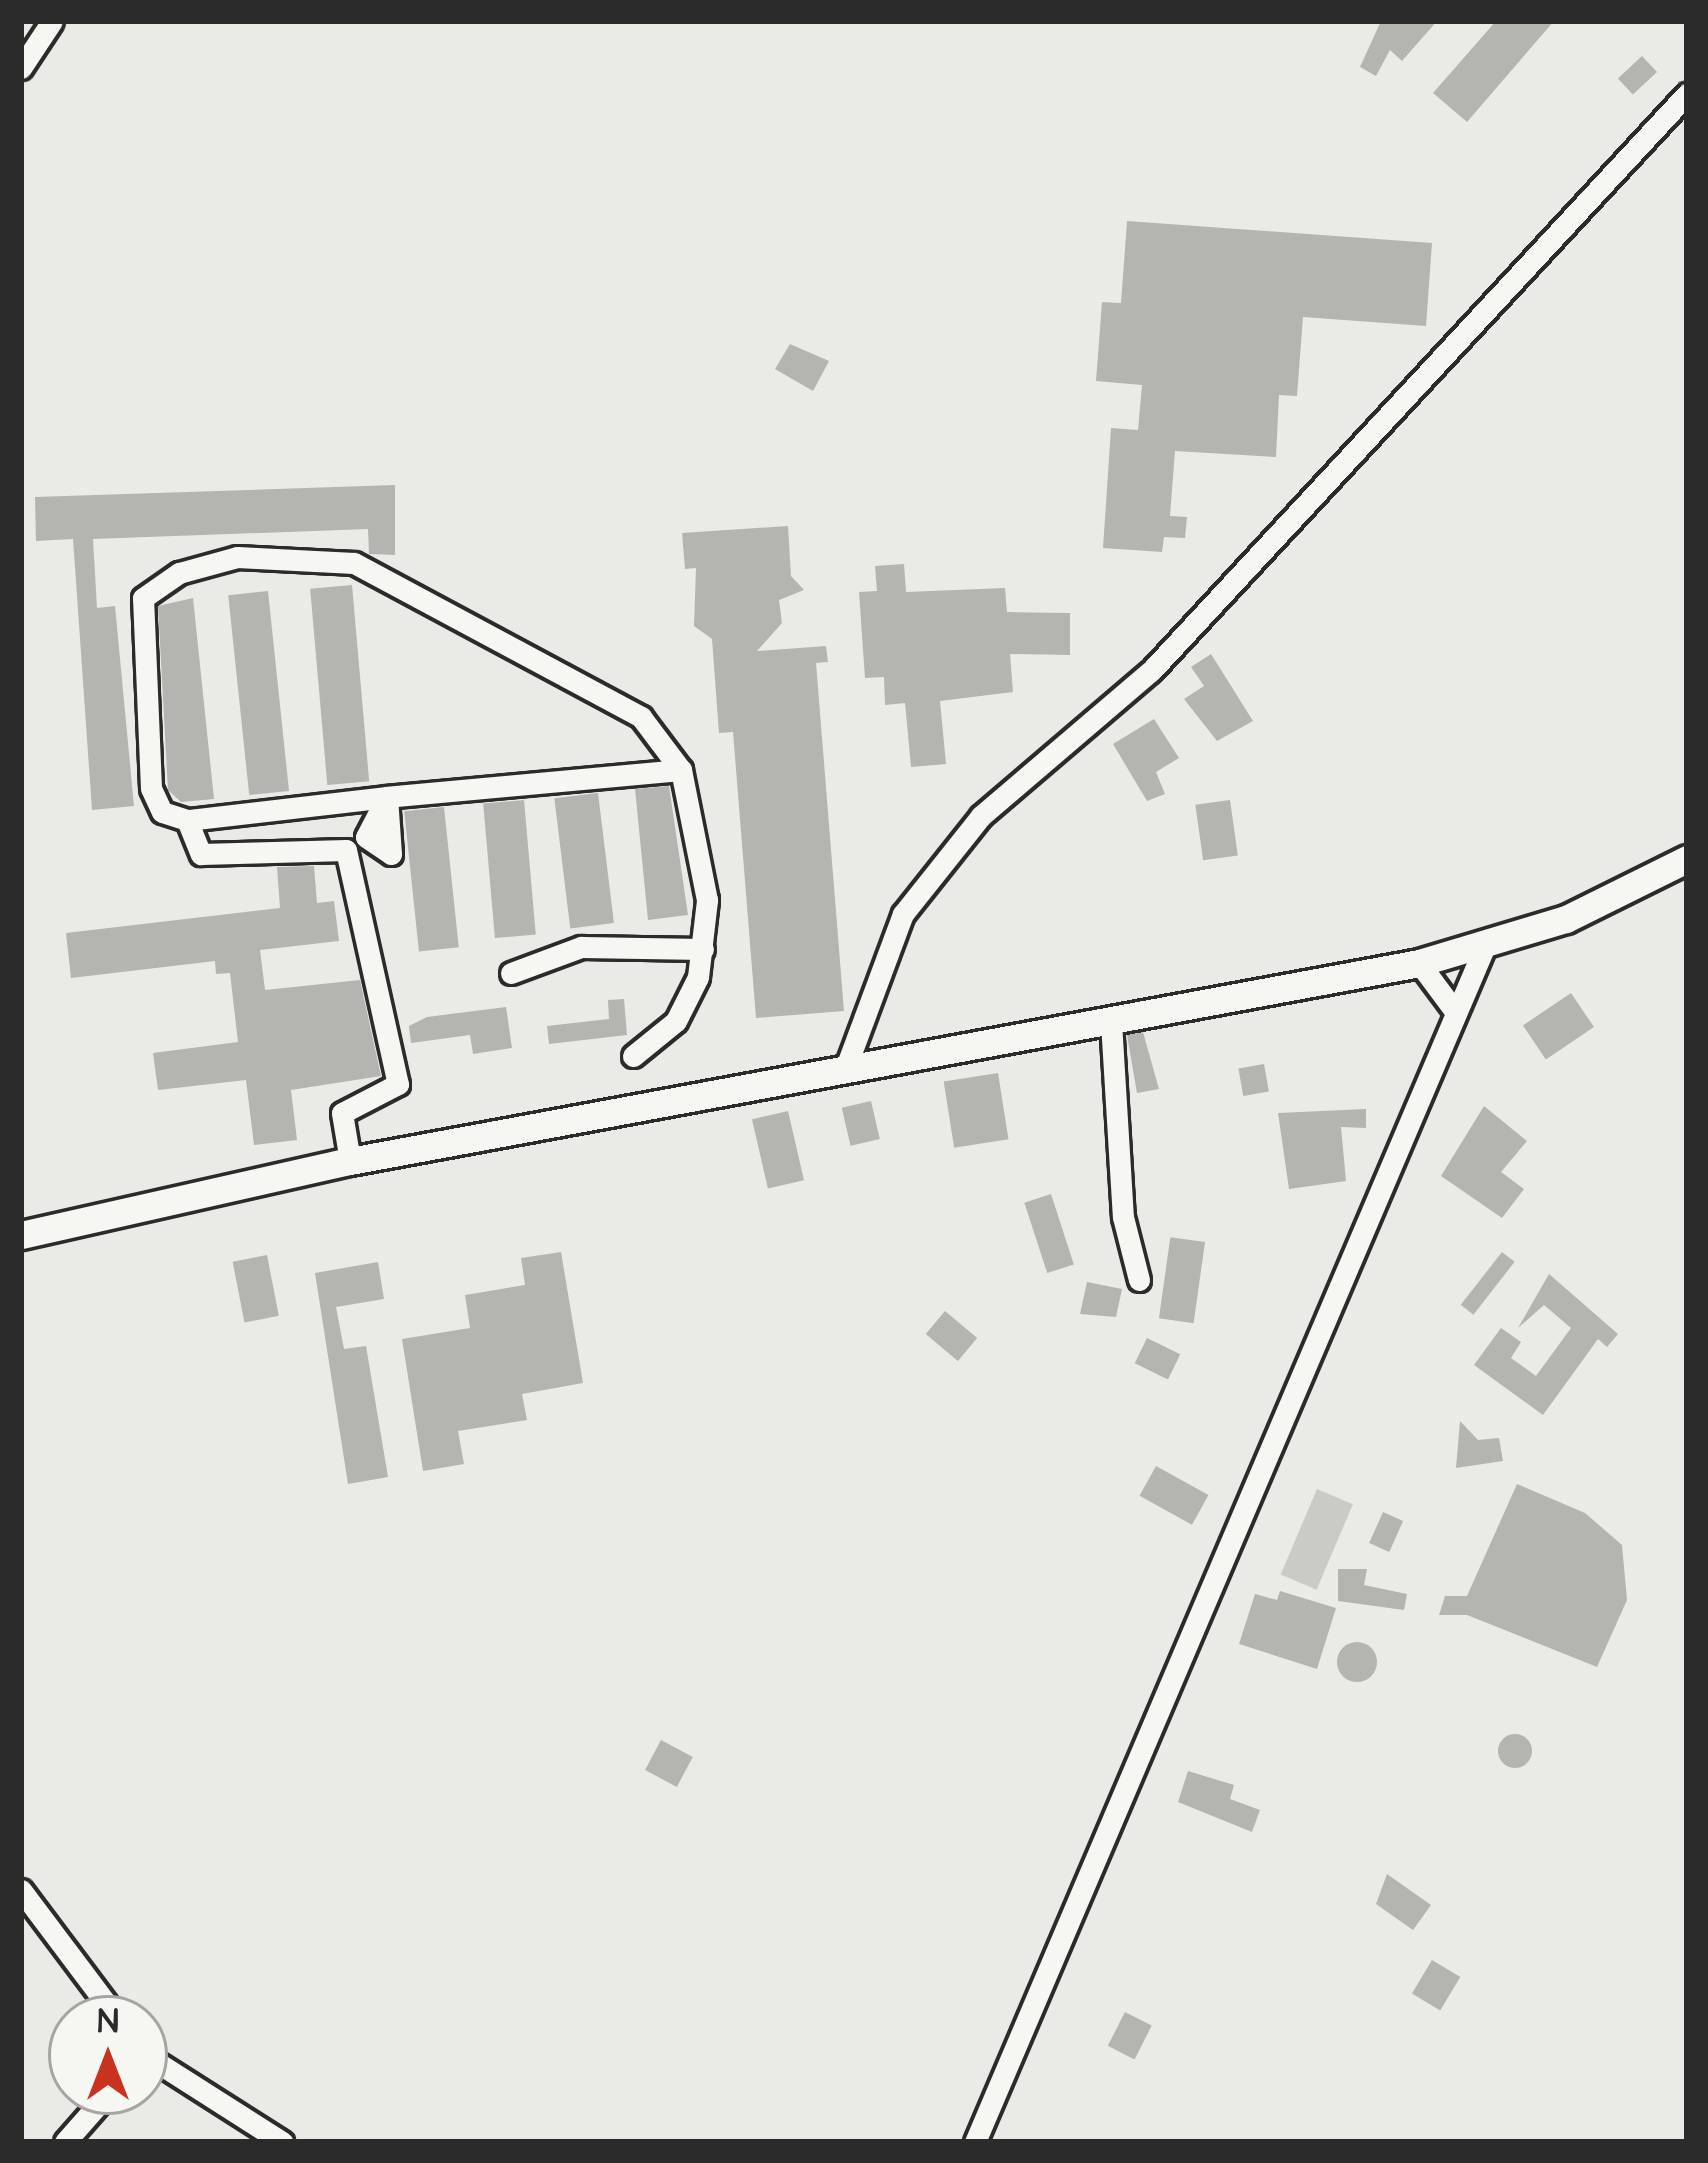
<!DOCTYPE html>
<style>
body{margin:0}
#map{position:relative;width:1708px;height:2163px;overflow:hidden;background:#eaeae6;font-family:"Architects Daughter",sans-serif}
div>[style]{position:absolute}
.green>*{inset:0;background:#cacac7;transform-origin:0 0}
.building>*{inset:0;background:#b4b4b1;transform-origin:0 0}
.round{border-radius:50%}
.roads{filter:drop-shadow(3px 0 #2b2b2b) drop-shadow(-3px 0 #2b2b2b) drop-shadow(0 3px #2b2b2b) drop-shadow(0 -3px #2b2b2b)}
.minor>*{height:21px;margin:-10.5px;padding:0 10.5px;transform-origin:10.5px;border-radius:10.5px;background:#f6f6f2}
.major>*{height:27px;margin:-13.5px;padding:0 13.5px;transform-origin:13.5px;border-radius:13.5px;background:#f6f6f2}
span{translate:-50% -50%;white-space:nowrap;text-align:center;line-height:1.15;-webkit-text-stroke:12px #f6f6f2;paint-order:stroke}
.frame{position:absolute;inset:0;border:24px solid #2b2b2b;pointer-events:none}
.north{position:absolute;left:48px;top:1995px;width:120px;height:120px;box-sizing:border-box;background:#f6f6f2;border:3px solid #a5a5a2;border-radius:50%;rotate:0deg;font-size:33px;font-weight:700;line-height:48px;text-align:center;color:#2b2b2b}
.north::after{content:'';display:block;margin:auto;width:42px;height:54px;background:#c8321e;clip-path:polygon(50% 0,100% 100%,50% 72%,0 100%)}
</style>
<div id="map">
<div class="green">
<div style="left:1317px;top:1489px;width:39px;height:93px;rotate:23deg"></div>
</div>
<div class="building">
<div style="clip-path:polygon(1381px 21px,1437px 21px,1402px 61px,1390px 50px,1376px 76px,1360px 67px)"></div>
<div style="clip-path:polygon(1496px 21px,1554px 21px,1467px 122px,1433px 93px)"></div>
<div style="left:1642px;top:56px;width:22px;height:33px;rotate:47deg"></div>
<div style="clip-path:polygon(1127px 221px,1432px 243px,1426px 326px,1303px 317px,1297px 396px,1279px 395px,1276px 457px,1175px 451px,1170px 516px,1187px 517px,1185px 538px,1164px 537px,1162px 552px,1103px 548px,1111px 428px,1138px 430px,1142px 385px,1096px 381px,1102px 302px,1121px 303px)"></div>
<div style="clip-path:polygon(790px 344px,829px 361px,813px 391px,775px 369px)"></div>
<div style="clip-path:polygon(395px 485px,395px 555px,369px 554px,368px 529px,93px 539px,97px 608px,115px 606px,134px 806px,92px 810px,73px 539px,36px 541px,35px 497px)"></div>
<div style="clip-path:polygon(788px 526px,791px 576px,804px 590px,779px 600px,782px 623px,757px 651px,826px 646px,828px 662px,816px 663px,844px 1011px,756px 1018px,733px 732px,719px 733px,712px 639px,694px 626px,696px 568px,685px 569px,682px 533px)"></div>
<div style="clip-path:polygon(904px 564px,906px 592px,1005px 588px,1007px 612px,1070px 613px,1070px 655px,1010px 654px,1013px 692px,940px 701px,946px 764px,911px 767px,905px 703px,885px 705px,884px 677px,865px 678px,859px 592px,877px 591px,875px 566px)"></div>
<div style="left:352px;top:585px;width:197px;height:42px;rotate:85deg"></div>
<div style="left:268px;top:591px;width:201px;height:40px;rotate:84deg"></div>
<div style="clip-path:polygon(193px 598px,214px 799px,181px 802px,168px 790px,158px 606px)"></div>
<div style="clip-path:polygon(1211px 654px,1253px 721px,1217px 741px,1184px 699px,1204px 686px,1191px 667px)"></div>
<div style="clip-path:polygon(1154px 719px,1179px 758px,1156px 772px,1165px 794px,1147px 801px,1113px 744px)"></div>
<div style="clip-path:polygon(669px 786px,688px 915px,648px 920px,635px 789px)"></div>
<div style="left:598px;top:793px;width:131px;height:44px;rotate:83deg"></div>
<div style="left:524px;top:800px;width:135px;height:41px;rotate:85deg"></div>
<div style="left:1230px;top:800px;width:56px;height:35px;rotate:82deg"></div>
<div style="left:444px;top:807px;width:141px;height:40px;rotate:84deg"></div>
<div style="clip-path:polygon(314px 866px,317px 903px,334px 901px,339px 941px,260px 950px,265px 990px,360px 980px,381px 1076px,291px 1090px,297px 1140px,254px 1145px,246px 1080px,158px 1090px,153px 1053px,238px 1042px,230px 973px,216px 974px,215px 961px,71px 978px,66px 933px,280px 908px,277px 867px)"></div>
<div style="left:1571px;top:993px;width:41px;height:58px;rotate:56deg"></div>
<div style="clip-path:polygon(624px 999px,627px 1035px,549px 1044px,547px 1026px,609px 1019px,608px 1000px)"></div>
<div style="clip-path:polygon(506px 1007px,512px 1048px,473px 1054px,470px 1035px,411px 1043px,409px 1026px,427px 1017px)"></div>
<div style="clip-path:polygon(1143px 1032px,1159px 1089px,1137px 1093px,1127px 1035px)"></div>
<div style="left:1264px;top:1064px;width:28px;height:26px;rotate:80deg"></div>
<div style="left:998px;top:1073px;width:67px;height:55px;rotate:81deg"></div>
<div style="left:871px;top:1101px;width:39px;height:30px;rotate:77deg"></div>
<div style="clip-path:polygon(1484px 1106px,1527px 1141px,1501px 1172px,1524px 1189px,1502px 1218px,1441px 1176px)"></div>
<div style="clip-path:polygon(1366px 1109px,1366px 1128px,1341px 1127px,1346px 1181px,1289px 1189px,1278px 1113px)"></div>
<div style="left:788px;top:1111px;width:71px;height:37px;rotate:77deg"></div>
<div style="left:1051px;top:1194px;width:74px;height:28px;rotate:72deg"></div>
<div style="left:1205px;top:1242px;width:82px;height:35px;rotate:98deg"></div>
<div style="clip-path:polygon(561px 1252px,583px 1383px,522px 1394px,527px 1420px,458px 1431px,464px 1464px,423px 1471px,402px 1339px,470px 1328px,465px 1295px,525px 1285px,521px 1258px)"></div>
<div style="left:1502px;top:1252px;width:16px;height:67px;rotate:38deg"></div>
<div style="left:267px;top:1255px;width:62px;height:35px;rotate:79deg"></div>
<div style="clip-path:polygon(378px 1262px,384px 1299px,336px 1307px,344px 1349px,366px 1346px,388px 1477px,348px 1484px,315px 1273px)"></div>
<div style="clip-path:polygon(1549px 1274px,1618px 1334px,1607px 1347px,1598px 1339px,1543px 1415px,1474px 1365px,1501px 1328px,1521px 1342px,1511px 1358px,1536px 1376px,1571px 1328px,1544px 1305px,1518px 1328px)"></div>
<div style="clip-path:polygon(1087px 1282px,1122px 1289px,1116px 1317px,1080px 1314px)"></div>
<div style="left:945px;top:1311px;width:42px;height:30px;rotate:40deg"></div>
<div style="left:1147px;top:1338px;width:37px;height:28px;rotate:26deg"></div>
<div style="clip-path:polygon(1460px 1421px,1478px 1440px,1499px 1438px,1503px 1461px,1456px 1468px)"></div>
<div style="left:1156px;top:1466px;width:60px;height:34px;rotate:29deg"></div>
<div style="clip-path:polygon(1517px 1484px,1585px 1513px,1622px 1545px,1627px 1600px,1597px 1667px,1467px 1615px,1439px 1615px,1445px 1596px,1467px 1596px)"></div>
<div style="left:1383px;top:1512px;width:22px;height:34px;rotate:24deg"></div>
<div style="clip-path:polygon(1338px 1569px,1367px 1569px,1364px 1585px,1407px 1594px,1404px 1610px,1338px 1601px)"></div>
<div style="clip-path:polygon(1280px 1591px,1336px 1608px,1317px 1669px,1239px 1644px,1255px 1594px,1277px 1600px)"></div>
<div class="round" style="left:1337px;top:1642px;width:40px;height:40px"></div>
<div class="round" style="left:1498px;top:1734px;width:34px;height:34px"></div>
<div style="left:661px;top:1740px;width:36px;height:34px;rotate:28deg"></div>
<div style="clip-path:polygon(1188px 1771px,1234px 1785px,1230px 1799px,1260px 1810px,1252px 1832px,1178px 1802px)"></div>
<div style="clip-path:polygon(1387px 1874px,1431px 1905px,1413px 1930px,1376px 1904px)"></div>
<div style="left:1432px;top:1960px;width:33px;height:39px;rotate:31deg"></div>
<div style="left:1125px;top:2012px;width:30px;height:38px;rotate:27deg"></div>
</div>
<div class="roads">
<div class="minor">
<div style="left:21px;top:68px;width:56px;rotate:-56.6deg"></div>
<div style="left:187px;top:820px;width:37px;rotate:68deg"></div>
<div style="left:201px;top:854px;width:145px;rotate:-1.6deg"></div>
<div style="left:346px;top:850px;width:240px;rotate:77.5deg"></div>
<div style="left:398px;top:1084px;width:63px;rotate:152.6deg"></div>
<div style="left:342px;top:1113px;width:49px;rotate:80.5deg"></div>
<div style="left:1419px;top:963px;width:59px;rotate:53.3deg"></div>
<div style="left:511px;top:973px;width:75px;rotate:-20.4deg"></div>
<div style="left:581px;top:947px;width:122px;rotate:0.9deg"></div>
<div style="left:1111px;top:1022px;width:195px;rotate:86.5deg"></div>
<div style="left:1123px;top:1217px;width:65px;rotate:75.7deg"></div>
<div style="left:633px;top:1056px;width:55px;rotate:-39.1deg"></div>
<div style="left:676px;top:1021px;width:49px;rotate:-63.4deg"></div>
<div style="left:698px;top:977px;width:78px;rotate:-83.3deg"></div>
<div style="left:707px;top:900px;width:133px;rotate:-101.3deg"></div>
<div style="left:681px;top:770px;width:295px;rotate:174.8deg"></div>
<div style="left:387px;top:797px;width:45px;rotate:117.7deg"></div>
<div style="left:366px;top:837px;width:30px;rotate:34deg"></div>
<div style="left:391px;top:854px;width:57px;rotate:-94deg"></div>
<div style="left:387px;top:797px;width:201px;rotate:173.4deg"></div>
<div style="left:187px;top:820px;width:26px;rotate:-162deg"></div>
<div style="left:162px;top:812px;width:26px;rotate:-115deg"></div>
<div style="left:151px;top:788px;width:190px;rotate:-92.4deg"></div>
<div style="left:143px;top:598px;width:44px;rotate:-34.8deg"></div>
<div style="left:179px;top:573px;width:60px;rotate:-15.4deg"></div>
<div style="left:237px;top:557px;width:117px;rotate:2.9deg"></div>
<div style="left:354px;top:563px;width:326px;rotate:28.2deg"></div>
<div style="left:641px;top:717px;width:66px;rotate:53deg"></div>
<div style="left:846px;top:1067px;width:163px;rotate:-69.6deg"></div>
<div style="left:903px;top:914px;width:125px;rotate:-51.5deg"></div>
<div style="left:981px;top:816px;width:223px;rotate:-40.5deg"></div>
<div style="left:1151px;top:671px;width:788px;rotate:-47.11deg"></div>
<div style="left:21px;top:1890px;width:161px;rotate:53.1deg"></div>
<div style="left:144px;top:2054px;width:164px;rotate:32.5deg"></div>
<div style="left:65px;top:2142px;width:68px;rotate:-48.6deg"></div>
<div style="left:975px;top:2142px;width:1298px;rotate:-66.91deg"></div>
</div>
<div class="major">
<div style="left:21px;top:1235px;width:337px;rotate:-12.7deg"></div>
<div style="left:350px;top:1161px;width:1087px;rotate:-10.49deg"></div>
<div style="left:1419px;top:963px;width:153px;rotate:-16.7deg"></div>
<div style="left:1566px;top:919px;width:135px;rotate:-26.4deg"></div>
</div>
</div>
<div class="frame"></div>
<div class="north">N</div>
</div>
